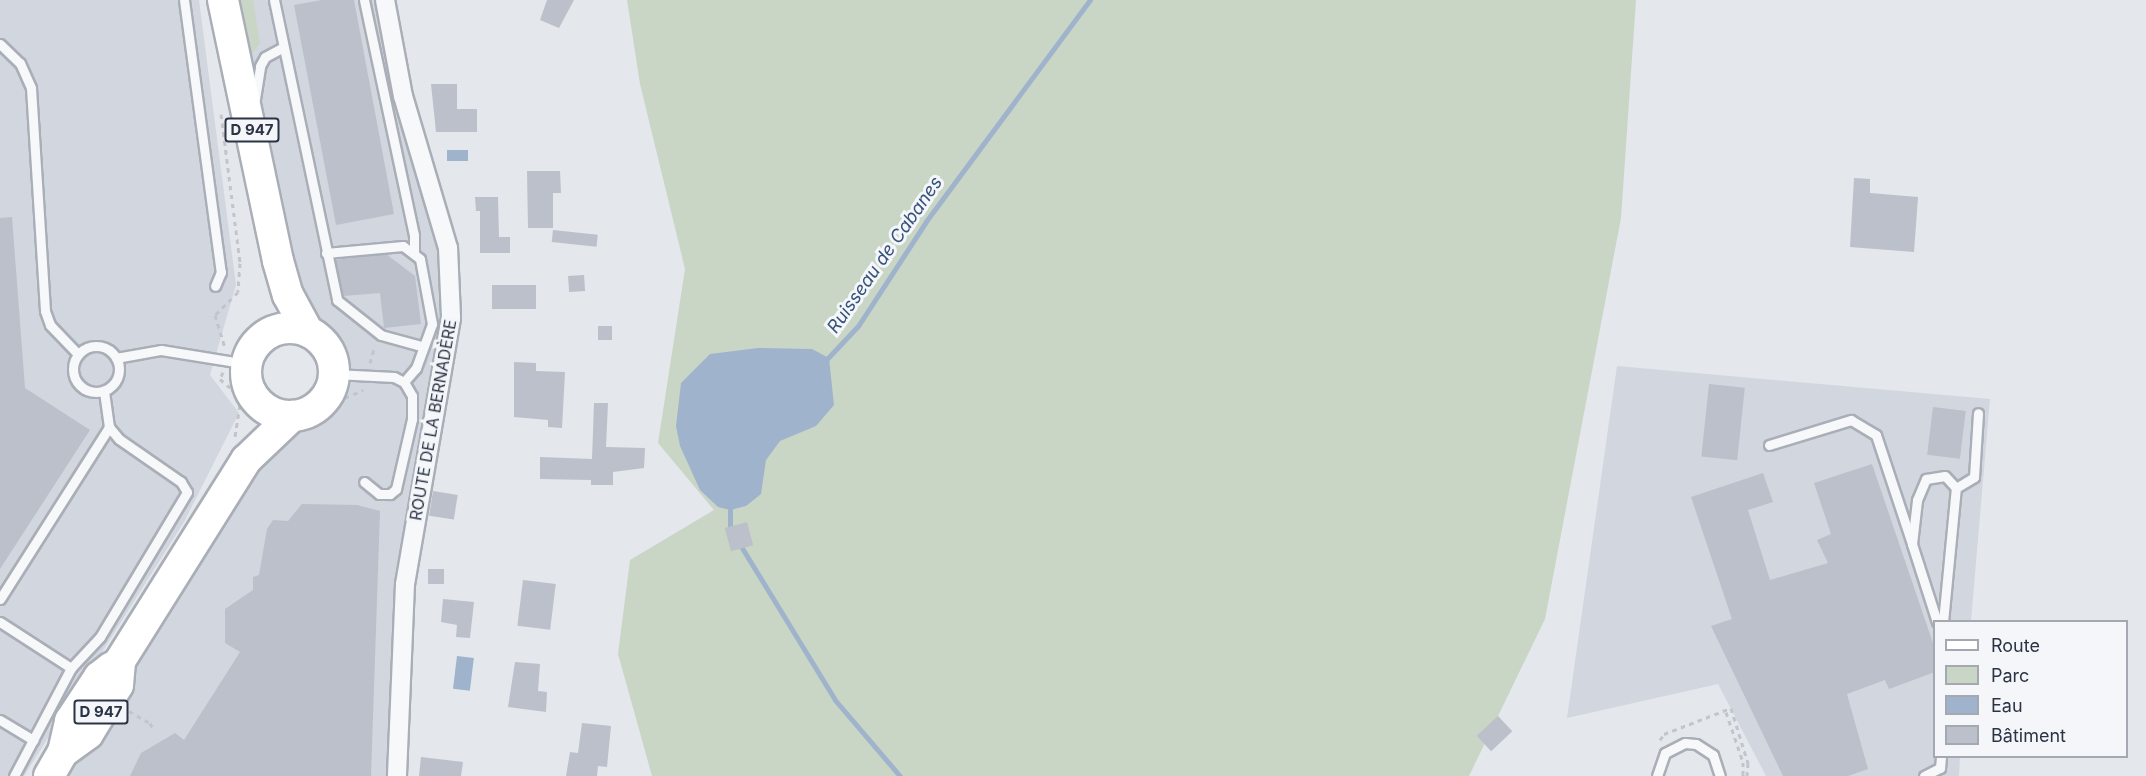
<!DOCTYPE html>
<meta charset="utf-8">
<style>
body{margin:0}
#map{position:relative;width:2146px;height:776px;overflow:hidden;background:#e4e7ec;font-family:Inter,sans-serif}
div>[style]{position:absolute}
.built>*{inset:0;background:#d2d6de}
.green>*{inset:0;background:#c9d6c5}
.water>*{inset:0;background:#9fb4cc;transform-origin:0 0}
.stream>*{height:5px;margin:-2.5px;padding:0 2.5px;transform-origin:2.5px;border-radius:2.5px;background:#9fb4cc}
.building>*{inset:0;background:#bbc0ca;transform-origin:0 0}
.path>*{height:3px;margin-top:-1.5px;transform-origin:0;background:repeating-linear-gradient(90deg,#c2c5cb 0 4.5px,transparent 0 9px)}
.roads{filter:drop-shadow(2px 0 #a9aeb7) drop-shadow(-2px 0 #a9aeb7) drop-shadow(0 2px #a9aeb7) drop-shadow(0 -2px #a9aeb7)}
.lane>*{height:9px;margin:-4.5px;padding:0 4.5px;transform-origin:4.5px;border-radius:4.5px;background:#f7f8fa}
.lane>.ring{margin:-4.5px;padding:0;box-sizing:content-box;background:none;border:9px solid #f7f8fa;border-radius:50%}
.street>*{height:18px;margin:-9px;padding:0 9px;transform-origin:9px;border-radius:9px;background:#f7f8fa}
.primary>*{height:30px;margin:-15px;padding:0 15px;transform-origin:15px;border-radius:15px;background:#fff}
.primary>.ring{margin:-15px;padding:0;box-sizing:content-box;background:none;border:30px solid #fff;border-radius:50%}
span{translate:-50% -50%;white-space:nowrap;text-align:center;line-height:1.15;-webkit-text-stroke:6px #f4f6f9;paint-order:stroke}
.shield-label span{padding:2px 4px;background:#f4f6f9;border:2px solid;border-radius:4px;-webkit-text-stroke-width:0}
.shield-label{font-size:15px;color:#2b3445;font-weight:700}
.street-label{font-size:16px;color:#2b3445}
.water-label{font-size:18px;color:#34527a;font-style:italic}
.legend{position:absolute;left:1933px;top:620px;width:195px;height:138px;box-sizing:border-box;background:#f4f6f9;border:2px solid #a4a8b1;margin:0;padding:8px 10px;list-style:none;font-size:18px;color:#2b3445}
.legend li{display:flex;align-items:center;gap:12px;height:30px}
.legend b{width:30px;border:2px solid #a4a8b1}
</style>
<div id="map">
<div class="built">
<div style="clip-path:polygon(0 0,199px 0,236px 285px,210px 375px,239px 413px,184px 522px,24px 776px,0 776px)"></div>
<div style="clip-path:polygon(223px 0,385px 0,432px 182px,451px 317px,415px 523px,397px 776px,49px 776px,226px 494px,305px 413px,325px 398px,331px 387px,332px 361px,319px 339px,308px 332px)"></div>
<div style="clip-path:polygon(1617px 366px,1990px 399px,1971px 621px,1934px 622px,1934px 756px,1960px 757px,1959px 776px,1766px 776px,1718px 684px,1567px 718px)"></div>
</div>
<div class="green">
<div style="clip-path:polygon(234px 0,253px 0,260px 43px,251px 55px,246px 55px)"></div>
<div style="clip-path:polygon(627px 0,1636px 0,1621px 218px,1545px 619px,1469px 776px,652px 776px,618px 654px,630px 560px,714px 510px,658px 443px,685px 269px,640px 84px)"></div>
</div>
<div class="water">
<div style="left:447px;top:150px;width:21px;height:11px"></div>
<div style="clip-path:polygon(758px 348px,812px 349px,829px 358px,834px 405px,816px 426px,780px 441px,766px 460px,761px 494px,746px 506px,730px 510px,718px 507px,700px 490px,680px 446px,676px 426px,681px 383px,710px 354px)"></div>
<div style="left:457px;top:656px;width:17px;height:33px;rotate:7deg"></div>
</div>
<div class="stream">
<div style="left:825px;top:361px;width:48px;rotate:-46.7deg"></div>
<div style="left:858px;top:326px;width:126px;rotate:-56.9deg"></div>
<div style="left:927px;top:220px;width:274px;rotate:-53.5deg"></div>
<div style="left:730px;top:504px;width:23px;rotate:90deg"></div>
<div style="left:742px;top:548px;width:178px;rotate:58.5deg"></div>
<div style="left:835px;top:700px;width:100px;rotate:49.5deg"></div>
</div>
<div class="building">
<div style="clip-path:polygon(322px 0,354px 0,394px 214px,336px 225px,294px 5px)"></div>
<div style="clip-path:polygon(547px 0,574px 0,559px 28px,540px 20px)"></div>
<div style="clip-path:polygon(431px 84px,457px 84px,457px 109px,477px 109px,477px 132px,436px 132px)"></div>
<div style="clip-path:polygon(527px 171px,560px 171px,561px 193px,553px 193px,553px 228px,528px 228px)"></div>
<div style="clip-path:polygon(1854px 178px,1870px 179px,1870px 193px,1918px 197px,1914px 252px,1850px 247px)"></div>
<div style="clip-path:polygon(475px 197px,498px 197px,499px 237px,510px 237px,510px 253px,480px 253px,480px 211px,476px 211px)"></div>
<div style="clip-path:polygon(12px 217px,25px 388px,90px 430px,0 569px,0 218px)"></div>
<div style="left:553px;top:230px;width:45px;height:12px;rotate:6deg"></div>
<div style="clip-path:polygon(386px 254px,415px 276px,421px 324px,384px 328px,380px 293px,343px 296px,335px 260px)"></div>
<div style="left:584px;top:275px;width:16px;height:16px;rotate:86deg"></div>
<div style="left:492px;top:285px;width:44px;height:24px"></div>
<div style="left:598px;top:326px;width:14px;height:14px"></div>
<div style="clip-path:polygon(514px 362px,536px 363px,536px 371px,565px 372px,562px 428px,548px 427px,548px 420px,514px 417px)"></div>
<div style="left:1709px;top:384px;width:36px;height:73px;rotate:6deg"></div>
<div style="clip-path:polygon(594px 403px,608px 403px,606px 447px,645px 448px,644px 468px,613px 472px,613px 485px,591px 485px,591px 480px,540px 479px,540px 457px,592px 459px)"></div>
<div style="left:1933px;top:407px;width:33px;height:48px;rotate:7deg"></div>
<div style="clip-path:polygon(1872px 464px,1935px 649px,1935px 672px,1889px 689px,1885px 680px,1847px 694px,1868px 769px,1848px 776px,1783px 776px,1711px 626px,1732px 619px,1691px 497px,1763px 473px,1773px 502px,1748px 510px,1770px 580px,1828px 563px,1817px 540px,1831px 534px,1814px 483px)"></div>
<div style="left:433px;top:491px;width:25px;height:25px;rotate:9deg"></div>
<div style="clip-path:polygon(302px 504px,357px 505px,380px 511px,371px 776px,130px 776px,141px 753px,175px 733px,184px 740px,240px 652px,225px 643px,225px 609px,253px 590px,253px 577px,259px 575px,267px 529px,273px 520px,288px 521px)"></div>
<div style="left:747px;top:522px;width:24px;height:23px;rotate:75deg"></div>
<div style="left:428px;top:569px;width:16px;height:15px"></div>
<div style="left:523px;top:580px;width:33px;height:46px;rotate:7deg"></div>
<div style="clip-path:polygon(443px 599px,474px 602px,470px 638px,456px 637px,457px 625px,441px 622px)"></div>
<div style="clip-path:polygon(515px 662px,540px 664px,538px 691px,547px 692px,546px 712px,508px 707px)"></div>
<div style="left:1498px;top:716px;width:21px;height:29px;rotate:47deg"></div>
<div style="clip-path:polygon(582px 723px,611px 726px,607px 767px,598px 766px,597px 776px,566px 776px,570px 752px,578px 753px)"></div>
<div style="clip-path:polygon(421px 757px,463px 762px,461px 776px,419px 776px)"></div>
</div>
<div class="path">
<div style="left:221px;top:114px;width:150px;rotate:82.7deg"></div>
<div style="left:240px;top:263px;width:29px;rotate:94deg"></div>
<div style="left:238px;top:292px;width:33px;rotate:135deg"></div>
<div style="left:215px;top:315px;width:34px;rotate:73deg"></div>
<div style="left:370px;top:363px;width:18px;rotate:-74deg"></div>
<div style="left:223px;top:372px;width:8px;rotate:113deg"></div>
<div style="left:220px;top:379px;width:16px;rotate:40deg"></div>
<div style="left:232px;top:389px;width:18px;rotate:63deg"></div>
<div style="left:240px;top:405px;width:32px;rotate:99deg"></div>
<div style="left:313px;top:425px;width:18px;rotate:-27deg"></div>
<div style="left:329px;top:417px;width:25px;rotate:-50deg"></div>
<div style="left:345px;top:398px;width:20px;rotate:-24deg"></div>
<div style="left:129px;top:711px;width:24px;rotate:30deg"></div>
<div style="left:150px;top:723px;width:9px;rotate:63deg"></div>
<div style="left:1726px;top:712px;width:53px;rotate:71.2deg"></div>
<div style="left:1743px;top:762px;width:14px;rotate:90deg"></div>
<div style="left:1660px;top:740px;width:7px;rotate:-56deg"></div>
<div style="left:1664px;top:734px;width:72px;rotate:-21.2deg"></div>
<div style="left:1731px;top:708px;width:58px;rotate:72.8deg"></div>
<div style="left:1748px;top:763px;width:13px;rotate:94deg"></div>
</div>
<div class="roads">
<div class="lane">
<div style="left:184px;top:0;width:275px;rotate:82.3deg"></div>
<div style="left:221px;top:272px;width:15px;rotate:113deg"></div>
<div style="left:274px;top:0;width:307px;rotate:78.1deg"></div>
<div style="left:337px;top:300px;width:56px;rotate:38.5deg"></div>
<div style="left:381px;top:335px;width:41px;rotate:15.4deg"></div>
<div style="left:364px;top:0;width:240px;rotate:78deg"></div>
<div style="left:414px;top:235px;width:16px;rotate:90deg"></div>
<div style="left:0;top:44px;width:28px;rotate:44deg"></div>
<div style="left:20px;top:63px;width:27px;rotate:66deg"></div>
<div style="left:31px;top:88px;width:223px;rotate:86.4deg"></div>
<div style="left:45px;top:311px;width:15px;rotate:70deg"></div>
<div style="left:50px;top:325px;width:40px;rotate:46deg"></div>
<div style="left:255px;top:99px;width:33px;rotate:-81deg"></div>
<div style="left:260px;top:66px;width:10px;rotate:-61deg"></div>
<div style="left:265px;top:57px;width:19px;rotate:-28deg"></div>
<div style="left:326px;top:253px;width:77px;rotate:-5.2deg"></div>
<div style="left:403px;top:246px;width:21px;rotate:37deg"></div>
<div style="left:420px;top:259px;width:66px;rotate:79.5deg"></div>
<div style="left:432px;top:324px;width:47px;rotate:110deg"></div>
<div style="left:416px;top:368px;width:18px;rotate:131deg"></div>
<div class="ring" style="left:73px;top:346px;width:37px;height:37px"></div>
<div style="left:116px;top:358px;width:46px;rotate:-10.1deg"></div>
<div style="left:161px;top:350px;width:87px;rotate:9.2deg"></div>
<div style="left:334px;top:374px;width:60px;rotate:2.9deg"></div>
<div style="left:394px;top:377px;width:11px;rotate:27deg"></div>
<div style="left:404px;top:382px;width:16px;rotate:60deg"></div>
<div style="left:412px;top:396px;width:23px;rotate:90deg"></div>
<div style="left:412px;top:419px;width:72px;rotate:102.9deg"></div>
<div style="left:396px;top:489px;width:8px;rotate:140deg"></div>
<div style="left:390px;top:494px;width:11px;rotate:180deg"></div>
<div style="left:379px;top:494px;width:19px;rotate:-141deg"></div>
<div style="left:1769px;top:445px;width:86px;rotate:-17deg"></div>
<div style="left:1851px;top:420px;width:29px;rotate:31deg"></div>
<div style="left:1876px;top:435px;width:115px;rotate:71.7deg"></div>
<div style="left:0;top:599px;width:204px;rotate:-57.6deg"></div>
<div style="left:0;top:622px;width:85px;rotate:32.9deg"></div>
<div style="left:1937px;top:622px;width:82px;rotate:-107.8deg"></div>
<div style="left:1912px;top:544px;width:44px;rotate:-83.5deg"></div>
<div style="left:1917px;top:500px;width:23px;rotate:-67deg"></div>
<div style="left:1926px;top:479px;width:19px;rotate:-9deg"></div>
<div style="left:1945px;top:476px;width:16px;rotate:47deg"></div>
<div style="left:1943px;top:622px;width:135px;rotate:-84.5deg"></div>
<div style="left:1956px;top:488px;width:21px;rotate:-31deg"></div>
<div style="left:1974px;top:477px;width:64px;rotate:-86.4deg"></div>
<div style="left:0;top:720px;width:39px;rotate:31deg"></div>
<div style="left:14px;top:776px;width:122px;rotate:-62.2deg"></div>
<div style="left:71px;top:668px;width:42px;rotate:-46.9deg"></div>
<div style="left:100px;top:637px;width:169px;rotate:-59deg"></div>
<div style="left:187px;top:492px;width:12px;rotate:-121deg"></div>
<div style="left:181px;top:482px;width:75px;rotate:-145.3deg"></div>
<div style="left:119px;top:439px;width:16px;rotate:-130deg"></div>
<div style="left:109px;top:427px;width:37px;rotate:-98deg"></div>
<div style="left:1657px;top:776px;width:24px;rotate:-71deg"></div>
<div style="left:1665px;top:753px;width:22px;rotate:-27deg"></div>
<div style="left:1685px;top:743px;width:11px;rotate:5deg"></div>
<div style="left:1696px;top:744px;width:20px;rotate:33deg"></div>
<div style="left:1713px;top:755px;width:22px;rotate:72deg"></div>
<div style="left:1924px;top:776px;width:18px;rotate:-27deg"></div>
<div style="left:1940px;top:768px;width:12px;rotate:-85deg"></div>
</div>
<div class="street">
<div style="left:385px;top:0;width:98px;rotate:79.4deg"></div>
<div style="left:403px;top:96px;width:159px;rotate:73.5deg"></div>
<div style="left:448px;top:248px;width:70px;rotate:87.5deg"></div>
<div style="left:451px;top:318px;width:270px;rotate:99.8deg"></div>
<div style="left:405px;top:584px;width:192px;rotate:92.4deg"></div>
</div>
<div class="primary">
<div style="left:223px;top:0;width:267px;rotate:78.1deg"></div>
<div style="left:278px;top:261px;width:35px;rotate:74deg"></div>
<div style="left:288px;top:295px;width:42px;rotate:61.6deg"></div>
<div class="ring" style="left:246px;top:328px;width:58px;height:58px"></div>
<div style="left:63px;top:752px;width:32px;rotate:-77deg"></div>
<div style="left:70px;top:721px;width:53px;rotate:-56.6deg"></div>
<div style="left:99px;top:677px;width:16px;rotate:-38deg"></div>
<div style="left:49px;top:776px;width:28px;rotate:-60deg"></div>
<div style="left:63px;top:752px;width:31px;rotate:-36deg"></div>
<div style="left:88px;top:734px;width:57px;rotate:-58.5deg"></div>
<div style="left:118px;top:685px;width:24px;rotate:-85deg"></div>
<div style="left:120px;top:661px;width:237px;rotate:-57.9deg"></div>
<div style="left:246px;top:460px;width:64px;rotate:-43.7deg"></div>
</div>
</div>
<div class="shield-label">
<span style="left:252px;top:130px">D 947</span>
<span style="left:101px;top:712px">D 947</span>
</div>
<div class="street-label">
<span style="left:433px;top:420px;rotate:-80deg">ROUTE DE LA BERNADÈRE</span>
</div>
<div class="water-label">
<span style="left:885px;top:255px;rotate:-55deg">Ruisseau de Cabanes</span>
</div>
<ul class="legend">
<li><b style="height:8px;background:#fff"></b>Route</li>
<li><b style="height:16px;background:#c9d6c5"></b>Parc</li>
<li><b style="height:16px;background:#9fb4cc"></b>Eau</li>
<li><b style="height:16px;background:#bbc0ca"></b>Bâtiment</li>
</ul>
</div>
